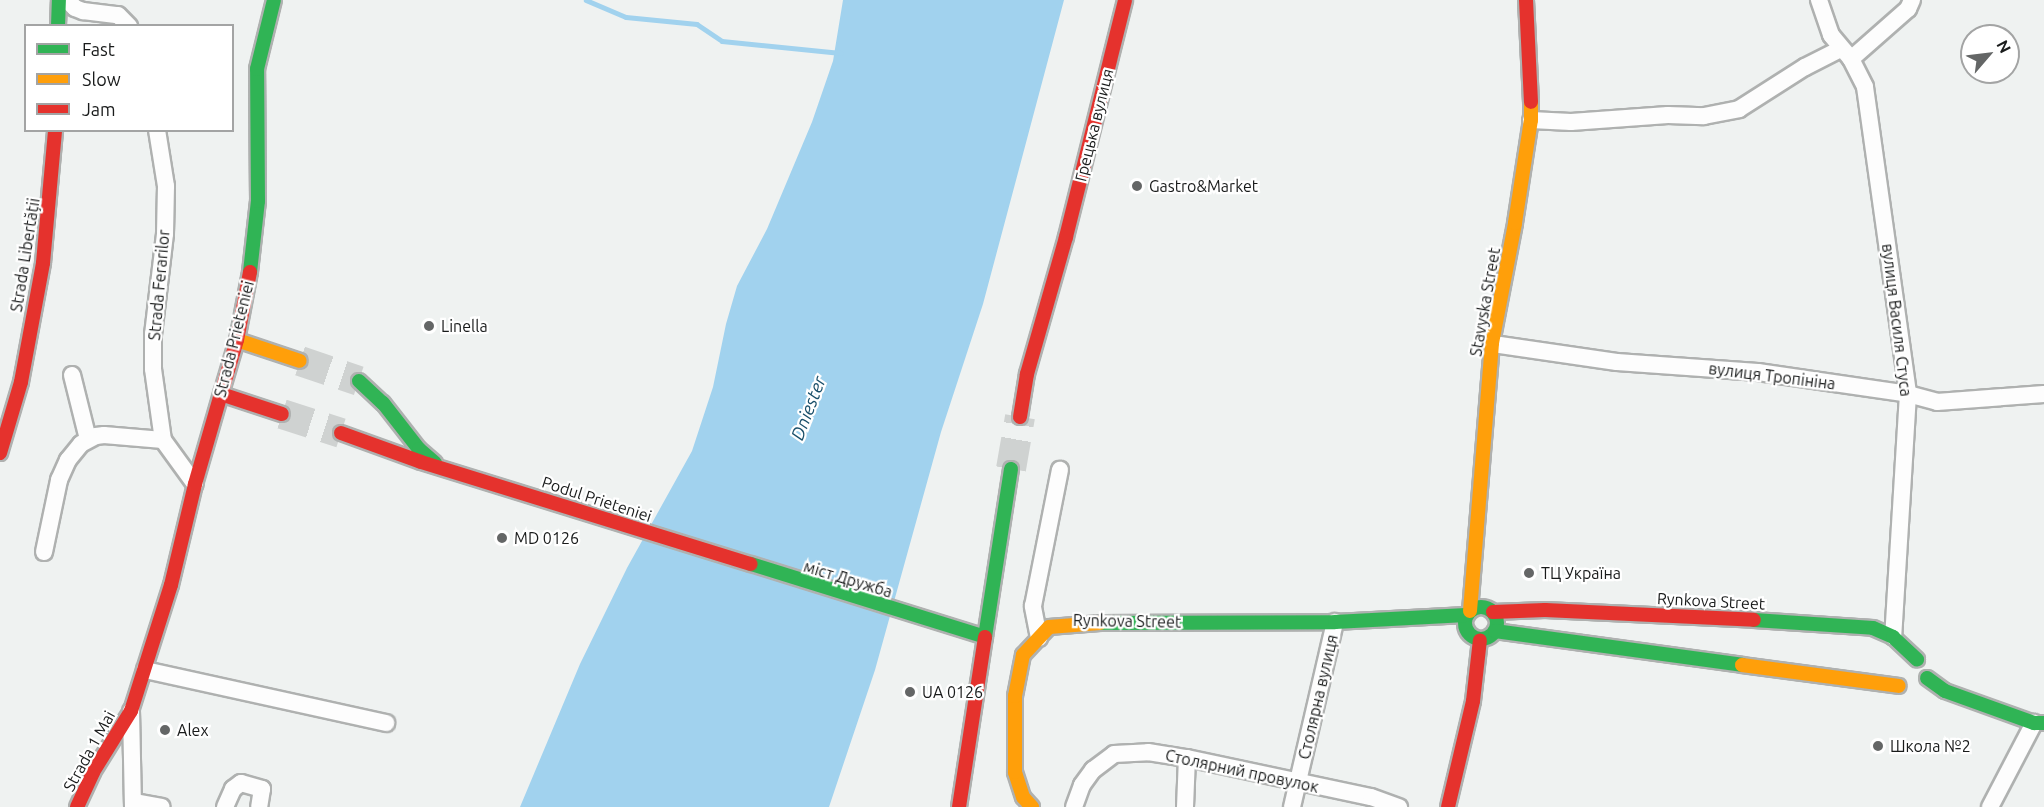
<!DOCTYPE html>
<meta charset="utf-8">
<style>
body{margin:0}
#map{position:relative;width:2044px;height:807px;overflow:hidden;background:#eff2f1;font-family:Ubuntu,sans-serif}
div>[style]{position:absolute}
.water>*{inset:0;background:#a1d2ee}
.stream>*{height:4.5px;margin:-2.25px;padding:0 2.25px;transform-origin:2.25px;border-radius:2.25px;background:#a1d2ee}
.highway-tunnel>*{height:30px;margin-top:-15px;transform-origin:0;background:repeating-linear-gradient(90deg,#cfd2d1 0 30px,transparent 0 45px)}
.roads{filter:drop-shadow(2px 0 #afb1b0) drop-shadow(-2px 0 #afb1b0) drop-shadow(0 2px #afb1b0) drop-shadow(0 -2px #afb1b0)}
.street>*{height:16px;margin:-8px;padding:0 8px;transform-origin:8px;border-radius:8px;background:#fdfdfd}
.fast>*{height:14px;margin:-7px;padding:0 7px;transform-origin:7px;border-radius:7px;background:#30b455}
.fast>.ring{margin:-7px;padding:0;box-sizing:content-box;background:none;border:14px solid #30b455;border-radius:50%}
.slow>*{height:14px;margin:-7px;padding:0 7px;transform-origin:7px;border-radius:7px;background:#ff9f0a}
.jam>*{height:14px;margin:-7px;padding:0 7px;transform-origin:7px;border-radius:7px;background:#e5322d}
.dots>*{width:16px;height:16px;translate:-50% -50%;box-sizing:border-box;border:3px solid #fff;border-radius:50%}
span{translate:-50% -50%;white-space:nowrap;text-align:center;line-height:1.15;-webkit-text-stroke:4.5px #fff;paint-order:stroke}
.street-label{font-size:16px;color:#191b1b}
.poi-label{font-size:16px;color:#191b1b}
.left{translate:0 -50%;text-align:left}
.water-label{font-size:18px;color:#194f6a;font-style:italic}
.legend{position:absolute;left:24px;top:24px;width:210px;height:108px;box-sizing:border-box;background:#fff;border:2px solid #a3a4a4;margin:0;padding:8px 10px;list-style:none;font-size:18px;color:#191b1b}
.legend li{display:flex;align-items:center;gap:12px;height:30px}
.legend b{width:30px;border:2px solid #a3a4a4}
.north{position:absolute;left:1960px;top:24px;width:60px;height:60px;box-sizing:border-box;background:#fff;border:2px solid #a3a4a4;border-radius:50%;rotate:62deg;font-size:16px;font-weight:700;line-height:24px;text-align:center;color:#191b1b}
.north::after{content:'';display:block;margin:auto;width:21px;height:27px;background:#646666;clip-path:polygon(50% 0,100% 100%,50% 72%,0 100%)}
</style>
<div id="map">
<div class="water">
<div style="clip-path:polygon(843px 0,1064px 0,983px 304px,941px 432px,875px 670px,829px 807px,520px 807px,580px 664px,627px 568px,692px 451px,713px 387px,726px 324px,737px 286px,767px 229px,812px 122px,833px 61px)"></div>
</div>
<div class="stream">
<div style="left:586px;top:0;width:43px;rotate:23deg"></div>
<div style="left:626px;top:17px;width:71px;rotate:5.6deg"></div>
<div style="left:697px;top:24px;width:30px;rotate:34deg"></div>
<div style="left:722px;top:41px;width:119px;rotate:5.8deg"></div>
</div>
<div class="highway-tunnel">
<div style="left:300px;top:361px;width:62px;rotate:18.7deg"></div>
<div style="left:282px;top:414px;width:62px;rotate:17.9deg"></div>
<div style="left:1011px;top:469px;width:53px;rotate:-80.2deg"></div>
</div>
<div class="roads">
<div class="street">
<div style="left:67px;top:0;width:11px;rotate:45deg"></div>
<div style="left:75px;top:8px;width:9px;rotate:21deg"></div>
<div style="left:83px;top:11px;width:35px;rotate:7deg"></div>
<div style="left:118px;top:15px;width:16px;rotate:45deg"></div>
<div style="left:1819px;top:0;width:37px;rotate:71deg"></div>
<div style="left:1831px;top:35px;width:31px;rotate:50deg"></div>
<div style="left:1851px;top:59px;width:31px;rotate:63deg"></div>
<div style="left:1865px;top:87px;width:310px;rotate:82deg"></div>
<div style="left:1908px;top:394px;width:243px;rotate:93.5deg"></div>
<div style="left:1851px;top:59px;width:76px;rotate:-41.3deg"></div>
<div style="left:1908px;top:9px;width:10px;rotate:-66deg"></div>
<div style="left:1531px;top:120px;width:40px;rotate:2.9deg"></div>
<div style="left:1571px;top:122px;width:97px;rotate:-4.1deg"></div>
<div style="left:1668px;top:115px;width:36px;rotate:2deg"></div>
<div style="left:1704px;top:116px;width:36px;rotate:-11deg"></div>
<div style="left:1739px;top:109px;width:78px;rotate:-32.5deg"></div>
<div style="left:1805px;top:67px;width:39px;rotate:-27deg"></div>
<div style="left:157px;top:130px;width:57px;rotate:80.9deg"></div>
<div style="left:166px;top:186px;width:48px;rotate:91.2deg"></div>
<div style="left:165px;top:234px;width:101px;rotate:96.8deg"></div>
<div style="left:153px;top:334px;width:35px;rotate:90deg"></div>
<div style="left:153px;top:369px;width:72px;rotate:82deg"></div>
<div style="left:163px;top:440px;width:54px;rotate:54deg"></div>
<div style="left:1500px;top:345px;width:118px;rotate:8.3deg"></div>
<div style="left:1617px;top:362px;width:141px;rotate:4.1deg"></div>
<div style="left:1758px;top:372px;width:152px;rotate:8.3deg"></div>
<div style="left:1908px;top:394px;width:30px;rotate:15deg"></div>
<div style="left:1937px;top:402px;width:107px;rotate:-4.3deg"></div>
<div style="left:72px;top:375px;width:66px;rotate:76deg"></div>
<div style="left:44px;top:552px;width:74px;rotate:-78.2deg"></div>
<div style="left:59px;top:480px;width:22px;rotate:-66deg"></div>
<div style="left:68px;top:460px;width:21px;rotate:-51deg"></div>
<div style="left:81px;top:444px;width:17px;rotate:-28deg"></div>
<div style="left:96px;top:436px;width:8px;rotate:-7deg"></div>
<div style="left:104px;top:435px;width:59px;rotate:4.8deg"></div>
<div style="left:1039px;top:638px;width:33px;rotate:-101deg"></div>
<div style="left:1033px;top:606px;width:139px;rotate:-78.8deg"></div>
<div style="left:145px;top:670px;width:247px;rotate:12.4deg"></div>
<div style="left:131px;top:711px;width:96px;rotate:88.8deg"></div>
<div style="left:134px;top:802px;width:28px;rotate:10deg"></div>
<div style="left:225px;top:807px;width:20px;rotate:-66deg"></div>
<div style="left:233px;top:789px;width:10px;rotate:-37deg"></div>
<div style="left:241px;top:783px;width:22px;rotate:16deg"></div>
<div style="left:262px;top:789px;width:18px;rotate:99deg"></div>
<div style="left:1074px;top:807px;width:23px;rotate:-70deg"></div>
<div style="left:1082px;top:785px;width:19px;rotate:-54deg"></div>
<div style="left:1093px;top:770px;width:26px;rotate:-37deg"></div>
<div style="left:1114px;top:754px;width:34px;rotate:-3deg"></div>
<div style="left:1148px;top:752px;width:39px;rotate:9deg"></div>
<div style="left:1187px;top:758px;width:188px;rotate:12deg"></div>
<div style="left:1371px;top:797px;width:30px;rotate:20deg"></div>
<div style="left:1185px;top:807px;width:49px;rotate:-87.7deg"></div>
<div style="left:1292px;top:807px;width:190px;rotate:-76.9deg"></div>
<div style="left:1990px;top:807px;width:95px;rotate:-62.4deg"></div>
</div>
<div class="fast">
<div style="left:58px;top:26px;width:26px;rotate:-88deg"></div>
<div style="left:250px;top:272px;width:71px;rotate:-83.6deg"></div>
<div style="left:258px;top:201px;width:132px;rotate:-90.4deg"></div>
<div style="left:257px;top:69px;width:71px;rotate:-76.2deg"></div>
<div style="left:359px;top:381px;width:33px;rotate:43deg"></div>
<div style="left:383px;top:403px;width:58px;rotate:52deg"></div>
<div style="left:419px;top:449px;width:21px;rotate:41deg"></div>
<div style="left:751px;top:564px;width:245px;rotate:17.3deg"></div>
<div style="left:985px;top:637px;width:170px;rotate:-81.2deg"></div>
<div class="ring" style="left:1465px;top:607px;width:18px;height:18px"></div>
<div style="left:1754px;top:620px;width:119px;rotate:3.8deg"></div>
<div style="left:1873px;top:628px;width:22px;rotate:24deg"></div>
<div style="left:1893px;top:637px;width:33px;rotate:43deg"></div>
<div style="left:1100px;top:623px;width:235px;rotate:-0.2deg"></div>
<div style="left:1335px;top:622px;width:131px;rotate:-3.1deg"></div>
<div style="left:1495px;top:631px;width:249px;rotate:7.8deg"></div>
<div style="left:1927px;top:678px;width:22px;rotate:36deg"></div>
<div style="left:1945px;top:691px;width:95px;rotate:19.8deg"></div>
<div style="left:2034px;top:723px;width:10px"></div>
</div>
<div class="slow">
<div style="left:237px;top:340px;width:66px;rotate:18.4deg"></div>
<div style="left:1470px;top:611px;width:269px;rotate:-85.3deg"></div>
<div style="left:1492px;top:343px;width:122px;rotate:-79.1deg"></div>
<div style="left:1515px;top:223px;width:104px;rotate:-81.2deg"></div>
<div style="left:1531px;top:120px;width:18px;rotate:-90deg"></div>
<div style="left:1742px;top:665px;width:158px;rotate:7.6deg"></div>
<div style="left:1032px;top:807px;width:13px;rotate:-132deg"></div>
<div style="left:1023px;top:797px;width:26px;rotate:-108deg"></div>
<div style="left:1015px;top:772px;width:76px;rotate:-90deg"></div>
<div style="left:1015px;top:696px;width:42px;rotate:-79deg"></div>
<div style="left:1023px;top:655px;width:38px;rotate:-47deg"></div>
<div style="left:1049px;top:627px;width:51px;rotate:-4.5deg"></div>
</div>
<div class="jam">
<div style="left:1526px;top:0;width:102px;rotate:87.2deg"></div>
<div style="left:250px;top:272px;width:69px;rotate:100.8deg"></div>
<div style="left:237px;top:340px;width:56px;rotate:106.5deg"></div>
<div style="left:221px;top:394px;width:64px;rotate:18.2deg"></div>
<div style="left:1020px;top:417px;width:44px;rotate:-80.8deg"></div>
<div style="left:1027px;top:374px;width:142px;rotate:-74.1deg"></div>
<div style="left:1066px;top:237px;width:244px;rotate:-76deg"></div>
<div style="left:341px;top:433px;width:85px;rotate:19.9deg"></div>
<div style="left:421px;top:462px;width:345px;rotate:17.2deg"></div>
<div style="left:0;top:453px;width:74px;rotate:-73.5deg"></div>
<div style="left:21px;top:382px;width:121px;rotate:-79.5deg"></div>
<div style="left:43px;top:263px;width:134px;rotate:-84.8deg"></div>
<div style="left:1493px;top:612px;width:52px;rotate:-2.2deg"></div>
<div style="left:1545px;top:610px;width:209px;rotate:2.7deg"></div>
<div style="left:77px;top:807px;width:38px;rotate:-65deg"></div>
<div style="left:93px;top:772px;width:72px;rotate:-58.1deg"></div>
<div style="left:131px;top:711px;width:132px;rotate:-72.4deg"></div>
<div style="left:171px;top:585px;width:104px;rotate:-76.6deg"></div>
<div style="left:195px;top:484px;width:94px;rotate:-73.9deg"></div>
<div style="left:959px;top:807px;width:172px;rotate:-81.3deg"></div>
<div style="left:1448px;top:807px;width:109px;rotate:-76.7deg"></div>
<div style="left:1473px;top:701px;width:61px;rotate:-83.5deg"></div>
</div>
</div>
<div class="dots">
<div style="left:1137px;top:186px;background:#646666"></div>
<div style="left:429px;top:326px;background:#646666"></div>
<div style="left:502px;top:538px;background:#646666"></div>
<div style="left:1529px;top:573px;background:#646666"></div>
<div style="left:910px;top:692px;background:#646666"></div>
<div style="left:165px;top:730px;background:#646666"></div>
<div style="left:1878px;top:746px;background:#646666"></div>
</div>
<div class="street-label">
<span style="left:1094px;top:125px;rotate:-76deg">Грецька вулиця</span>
<span style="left:25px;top:255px;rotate:-81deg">Strada Libertății</span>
<span style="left:159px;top:285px;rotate:-85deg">Strada Ferarilor</span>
<span style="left:1485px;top:302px;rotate:-80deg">Stavyska Street</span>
<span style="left:1897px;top:320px;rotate:83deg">вулиця Василя Стуса</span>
<span style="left:234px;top:339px;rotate:-76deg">Strada Prieteniei</span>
<span style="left:1772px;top:376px;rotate:7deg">вулиця Тропініна</span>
<span style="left:597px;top:499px;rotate:18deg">Podul Prieteniei</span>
<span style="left:848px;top:579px;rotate:17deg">міст Дружба</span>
<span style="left:1711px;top:601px;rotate:3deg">Rynkova Street</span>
<span style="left:1127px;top:621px;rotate:1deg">Rynkova Street</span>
<span style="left:1318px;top:697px;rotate:-77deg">Столярна вулиця</span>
<span style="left:89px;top:751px;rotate:-61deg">Strada 1 Mai</span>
<span style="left:1242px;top:771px;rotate:12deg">Столярний провулок</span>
</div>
<div class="poi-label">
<span class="left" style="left:1149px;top:186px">Gastro&amp;Market</span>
<span class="left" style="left:441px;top:326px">Linella</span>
<span class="left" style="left:514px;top:538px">MD 0126</span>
<span class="left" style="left:1541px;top:573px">ТЦ Україна</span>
<span class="left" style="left:922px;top:692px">UA 0126</span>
<span class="left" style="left:177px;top:730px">Alex</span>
<span class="left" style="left:1890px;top:746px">Школа №2</span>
</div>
<div class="water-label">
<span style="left:808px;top:408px;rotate:-69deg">Dniester</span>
</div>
<ul class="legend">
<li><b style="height:8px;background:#30b455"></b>Fast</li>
<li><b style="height:8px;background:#ff9f0a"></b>Slow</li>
<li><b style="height:8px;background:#e5322d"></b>Jam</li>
</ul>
<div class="north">N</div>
</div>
